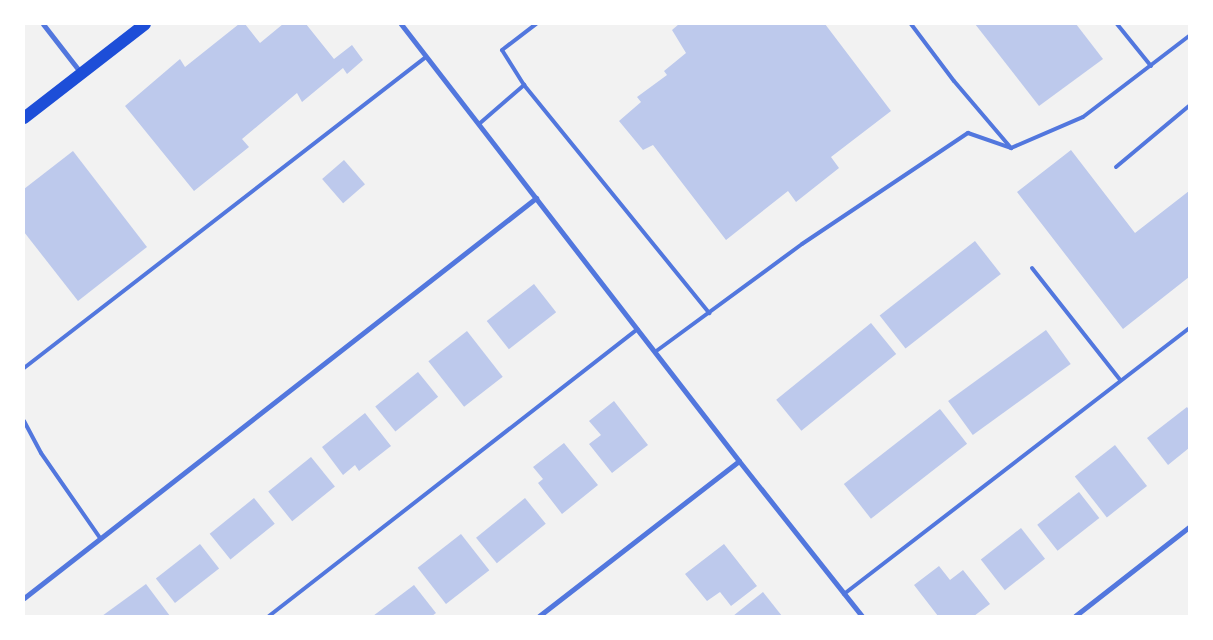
<!DOCTYPE html>
<style>
body{margin:0}
#map{position:relative;width:1213px;height:640px;overflow:hidden;background:#f2f2f2;font-family:"IBM Plex Sans",sans-serif}
div>[style]{position:absolute}
.building>*{inset:0;background:#bdc9ec;transform-origin:0 0}
.service>*{height:4px;margin:-2px;padding:0 2px;transform-origin:2px;border-radius:2px;background:#5277de}
.minor>*{height:5px;margin:-2.5px;padding:0 2.5px;transform-origin:2.5px;border-radius:2.5px;background:#5277de}
.primary>*{height:12px;margin:-6px;padding:0 6px;transform-origin:6px;border-radius:6px;background:#1d4ed8}
span{translate:-50% -50%;white-space:nowrap;text-align:center;line-height:1.15;-webkit-text-stroke:4.5px #fff;paint-order:stroke}
.frame{position:absolute;inset:0;border:25px solid #fff;pointer-events:none}
</style>
<div id="map">
<div class="building">
<div style="clip-path:polygon(239px 24px,245px 24px,260px 43px,283px 24px,306px 24px,334px 59px,352px 45px,363px 60px,347px 74px,343px 68px,302px 102px,297px 93px,242px 139px,249px 147px,194px 191px,125px 106px,180px 59px,185px 67px)"></div>
<div style="clip-path:polygon(679px 24px,825px 24px,891px 111px,831px 157px,839px 168px,796px 202px,788px 191px,726px 240px,653px 145px,643px 150px,619px 121px,641px 102px,637px 97px,667px 75px,664px 71px,686px 53px,672px 30px)"></div>
<div style="clip-path:polygon(975px 24px,1076px 24px,1103px 59px,1039px 106px)"></div>
<div style="clip-path:polygon(1071px 150px,1135px 233px,1189px 191px,1189px 277px,1123px 329px,1017px 192px)"></div>
<div style="clip-path:polygon(73px 151px,147px 247px,78px 301px,24px 232px,24px 189px)"></div>
<div style="left:344px;top:160px;width:32px;height:29px;rotate:49deg"></div>
<div style="left:975px;top:241px;width:42px;height:121px;rotate:52deg"></div>
<div style="left:534px;top:284px;width:36px;height:60px;rotate:52deg"></div>
<div style="left:871px;top:323px;width:40px;height:122px;rotate:51deg"></div>
<div style="left:1046px;top:330px;width:42px;height:121px;rotate:54deg"></div>
<div style="left:467px;top:331px;width:58px;height:49px;rotate:52deg"></div>
<div style="left:418px;top:372px;width:32px;height:55px;rotate:51deg"></div>
<div style="clip-path:polygon(614px 401px,648px 445px,612px 473px,589px 444px,601px 435px,589px 421px)"></div>
<div style="clip-path:polygon(1187px 407px,1189px 410px,1189px 448px,1168px 465px,1147px 438px)"></div>
<div style="left:940px;top:409px;width:44px;height:122px;rotate:52deg"></div>
<div style="clip-path:polygon(365px 413px,391px 446px,359px 471px,355px 465px,343px 475px,322px 447px)"></div>
<div style="clip-path:polygon(564px 443px,598px 485px,562px 514px,538px 483px,543px 479px,533px 467px)"></div>
<div style="left:1115px;top:445px;width:52px;height:51px;rotate:52deg"></div>
<div style="left:311px;top:457px;width:38px;height:55px;rotate:51deg"></div>
<div style="left:1079px;top:492px;width:33px;height:53px;rotate:52deg"></div>
<div style="left:254px;top:498px;width:33px;height:57px;rotate:51deg"></div>
<div style="left:525px;top:498px;width:33px;height:63px;rotate:51deg"></div>
<div style="left:1021px;top:528px;width:39px;height:51px;rotate:52deg"></div>
<div style="left:461px;top:534px;width:46px;height:55px;rotate:52deg"></div>
<div style="left:200px;top:544px;width:31px;height:56px;rotate:52deg"></div>
<div style="clip-path:polygon(724px 544px,757px 586px,731px 606px,720px 592px,707px 601px,685px 574px)"></div>
<div style="clip-path:polygon(939px 566px,950px 580px,963px 570px,990px 604px,974px 616px,938px 616px,914px 585px)"></div>
<div style="clip-path:polygon(146px 584px,170px 616px,102px 616px)"></div>
<div style="clip-path:polygon(414px 585px,436px 613px,432px 616px,373px 616px)"></div>
<div style="clip-path:polygon(763px 592px,782px 616px,733px 616px)"></div>
</div>
<div class="service">
<div style="left:911px;top:24px;width:71px;rotate:53deg"></div>
<div style="left:954px;top:81px;width:88px;rotate:49.6deg"></div>
<div style="left:1117px;top:24px;width:54px;rotate:51deg"></div>
<div style="left:524px;top:85px;width:294px;rotate:50.9deg"></div>
<div style="left:479px;top:124px;width:60px;rotate:-40.9deg"></div>
<div style="left:524px;top:85px;width:41px;rotate:-122.2deg"></div>
<div style="left:502px;top:50px;width:43px;rotate:-37.4deg"></div>
<div style="left:1116px;top:167px;width:95px;rotate:-39.9deg"></div>
<div style="left:1032px;top:268px;width:142px;rotate:51.8deg"></div>
<div style="left:655px;top:352px;width:182px;rotate:-36.3deg"></div>
<div style="left:802px;top:244px;width:200px;rotate:-33.8deg"></div>
<div style="left:968px;top:133px;width:46px;rotate:19.2deg"></div>
<div style="left:1011px;top:148px;width:78px;rotate:-23.3deg"></div>
<div style="left:1083px;top:117px;width:133px;rotate:-37.4deg"></div>
<div style="left:24px;top:368px;width:508px;rotate:-37.73deg"></div>
<div style="left:24px;top:421px;width:36px;rotate:62deg"></div>
<div style="left:41px;top:453px;width:103px;rotate:55.2deg"></div>
<div style="left:844px;top:594px;width:436px;rotate:-37.6deg"></div>
<div style="left:269px;top:616px;width:467px;rotate:-37.9deg"></div>
</div>
<div class="minor">
<div style="left:43px;top:24px;width:62px;rotate:52.2deg"></div>
<div style="left:401px;top:24px;width:552px;rotate:52.28deg"></div>
<div style="left:739px;top:461px;width:198px;rotate:51.6deg"></div>
<div style="left:24px;top:598px;width:650px;rotate:-38deg"></div>
<div style="left:539px;top:616px;width:253px;rotate:-37.8deg"></div>
<div style="left:1075px;top:616px;width:145px;rotate:-38deg"></div>
</div>
<div class="primary">
<div style="left:24px;top:118px;width:153px;rotate:-37.8deg"></div>
</div>
<div class="frame"></div>
</div>
